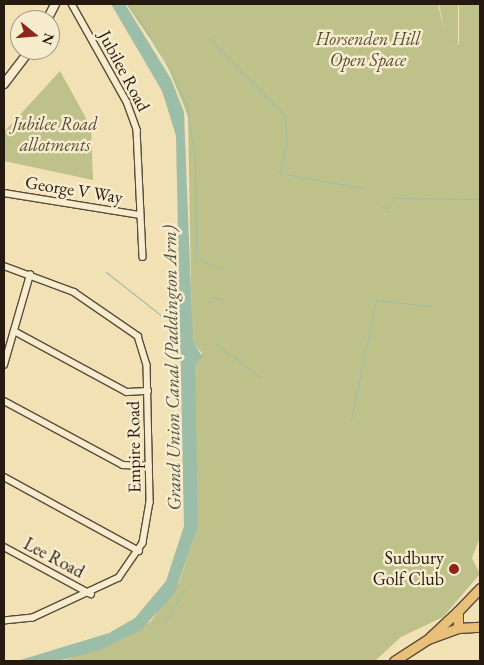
<!DOCTYPE html>
<style>
body{margin:0}
#map{position:relative;width:484px;height:665px;overflow:hidden;background:#f2e1b4;font-family:"EB Garamond",serif}
div>[style]{position:absolute}
.green>*{inset:0;background:#bfc18a}
.water>*{inset:0;background:#9cbea8}
.stream>*{height:1px;margin:-0.5px;padding:0 0.5px;transform-origin:0.5px;border-radius:0.5px;background:#9cbea8}
.roads{filter:drop-shadow(1px 0 #594c39) drop-shadow(-1px 0 #594c39) drop-shadow(0 1px #594c39) drop-shadow(0 -1px #594c39)}
.street>*{height:5.5px;margin:-2.75px;padding:0 2.75px;transform-origin:2.75px;border-radius:2.75px;background:#f7ecce}
.secondary>*{height:8px;margin:-4px;padding:0 4px;transform-origin:4px;border-radius:4px;background:#f7ecce}
.primary>*{height:9px;margin:-4.5px;padding:0 4.5px;transform-origin:4.5px;border-radius:4.5px;background:#e9c07a}
.dots>*{width:14px;height:14px;translate:-50% -50%;box-sizing:border-box;border:2px solid #f7ecce;border-radius:50%}
span{translate:-50% -50%;white-space:nowrap;text-align:center;line-height:1.15;-webkit-text-stroke:5px #f7ecce;paint-order:stroke}
.park-label{font-size:18px;color:#544c35;font-style:italic}
.street-label{font-size:18px;color:#261a10}
.poi-label{font-size:18px;color:#261a10}
.right{translate:-100% -50%;text-align:right}
.water-label{font-size:19px;color:#4f5345;font-style:italic}
.frame{position:absolute;inset:0;border:5px solid #261a10;pointer-events:none}
.north{position:absolute;left:10px;top:10px;width:50px;height:50px;box-sizing:border-box;background:#f7ecce;border:1px solid #a39882;border-radius:50%;rotate:107deg;font-size:14px;font-weight:700;line-height:20px;text-align:center;color:#261a10}
.north::after{content:'';display:block;margin:auto;width:18px;height:22px;background:#8f2418;clip-path:polygon(50% 0,100% 100%,50% 72%,0 100%)}
</style>
<div id="map">
<div class="green">
<div style="clip-path:polygon(126px 4px,438px 4px,445px 36px,439px 4px,458px 4px,458px 44px,446px 50px,459px 44px,459px 4px,480px 4px,480px 537px,472px 558px,480px 574px,443px 617px,401px 637px,375px 661px,62px 661px,123px 639px,151px 621px,179px 583px,192px 543px,192px 369px,202px 353px,192px 342px,188px 116px,165px 60px)"></div>
<div style="clip-path:polygon(60px 71px,91px 127px,93px 180px,4px 161px,4px 132px)"></div>
</div>
<div class="water">
<div style="clip-path:polygon(111px 4px,125px 4px,171px 79px,184px 112px,193px 342px,202px 356px,195px 366px,198px 526px,175px 593px,141px 630px,98px 651px,57px 661px,17px 661px,109px 633px,135px 618px,166px 581px,184px 526px,176px 136px,162px 91px)"></div>
</div>
<div class="stream">
<div style="left:129px;top:4px;width:81px;rotate:58.1deg"></div>
<div style="left:172px;top:73px;width:35px;rotate:66deg"></div>
<div style="left:186px;top:105px;width:53px;rotate:80.2deg"></div>
<div style="left:195px;top:157px;width:103px;rotate:89.4deg"></div>
<div style="left:208px;top:38px;width:109px;rotate:45deg"></div>
<div style="left:285px;top:115px;width:29px;rotate:86deg"></div>
<div style="left:287px;top:144px;width:30px;rotate:105deg"></div>
<div style="left:279px;top:173px;width:85px;rotate:10.1deg"></div>
<div style="left:379px;top:207px;width:9px;rotate:6deg"></div>
<div style="left:388px;top:208px;width:12px;rotate:-59deg"></div>
<div style="left:394px;top:198px;width:86px;rotate:0.7deg"></div>
<div style="left:194px;top:260px;width:6px;rotate:9deg"></div>
<div style="left:204px;top:262px;width:23px;rotate:18deg"></div>
<div style="left:106px;top:272px;width:89px;rotate:38.2deg"></div>
<div style="left:211px;top:297px;width:12px;rotate:14deg"></div>
<div style="left:216px;top:344px;width:54px;rotate:36.7deg"></div>
<div style="left:351px;top:420px;width:123px;rotate:-78.2deg"></div>
<div style="left:376px;top:300px;width:55px;rotate:6.2deg"></div>
<div style="left:164px;top:623px;width:39px;rotate:-59deg"></div>
</div>
<div class="roads">
<div class="street">
<div style="left:72px;top:4px;width:112px;rotate:60.7deg"></div>
<div style="left:127px;top:102px;width:30px;rotate:70deg"></div>
<div style="left:137px;top:130px;width:127px;rotate:87.3deg"></div>
<div style="left:4px;top:193px;width:138px;rotate:9.2deg"></div>
<div style="left:4px;top:266px;width:75px;rotate:20.4deg"></div>
<div style="left:74px;top:292px;width:78px;rotate:34.5deg"></div>
<div style="left:138px;top:336px;width:30px;rotate:73deg"></div>
<div style="left:147px;top:365px;width:137px;rotate:88.7deg"></div>
<div style="left:150px;top:502px;width:42px;rotate:99.7deg"></div>
<div style="left:143px;top:543px;width:42px;rotate:124.4deg"></div>
<div style="left:119px;top:578px;width:95px;rotate:155.1deg"></div>
<div style="left:33px;top:618px;width:29px;rotate:174deg"></div>
<div style="left:14px;top:331px;width:128px;rotate:28.4deg"></div>
<div style="left:127px;top:392px;width:21px;rotate:-3deg"></div>
<div style="left:4px;top:365px;width:94px;rotate:-73.9deg"></div>
<div style="left:4px;top:401px;width:135px;rotate:28.3deg"></div>
<div style="left:123px;top:465px;width:26px;rotate:2deg"></div>
<div style="left:4px;top:477px;width:154px;rotate:28.7deg"></div>
<div style="left:4px;top:547px;width:99px;rotate:28.4deg"></div>
</div>
<div class="secondary">
<div style="left:47px;top:20px;width:18px;rotate:-63deg"></div>
<div style="left:4px;top:84px;width:43px;rotate:-52.6deg"></div>
</div>
<div class="primary">
<div style="left:458px;top:628px;width:17px;rotate:-90deg"></div>
<div style="left:458px;top:611px;width:32px;rotate:-46deg"></div>
<div style="left:430px;top:637px;width:38px;rotate:-43deg"></div>
<div style="left:394px;top:661px;width:40px;rotate:-32.9deg"></div>
<div style="left:428px;top:639px;width:32px;rotate:-20deg"></div>
<div style="left:458px;top:628px;width:22px;rotate:-3deg"></div>
</div>
</div>
<div class="dots">
<div style="left:454px;top:569px;background:#8f2418"></div>
</div>
<div class="park-label">
<span style="left:368px;top:50px">Horsenden Hill<br>Open Space</span>
<span style="left:55px;top:135px">Jubilee Road<br>allotments</span>
</div>
<div class="street-label">
<span style="left:124px;top:71px;rotate:62deg">Jubilee Road</span>
<span style="left:74px;top:190px;rotate:9deg">George V Way</span>
<span style="left:134px;top:447px;rotate:-91deg">Empire Road</span>
<span style="left:54px;top:558px;rotate:28deg">Lee Road</span>
</div>
<div class="poi-label">
<span class="right" style="left:444px;top:569px">Sudbury<br>Golf Club</span>
</div>
<div class="water-label">
<span style="left:172px;top:368px;rotate:-91deg">Grand Union Canal (Paddington Arm)</span>
</div>
<div class="frame"></div>
<div class="north">N</div>
</div>
